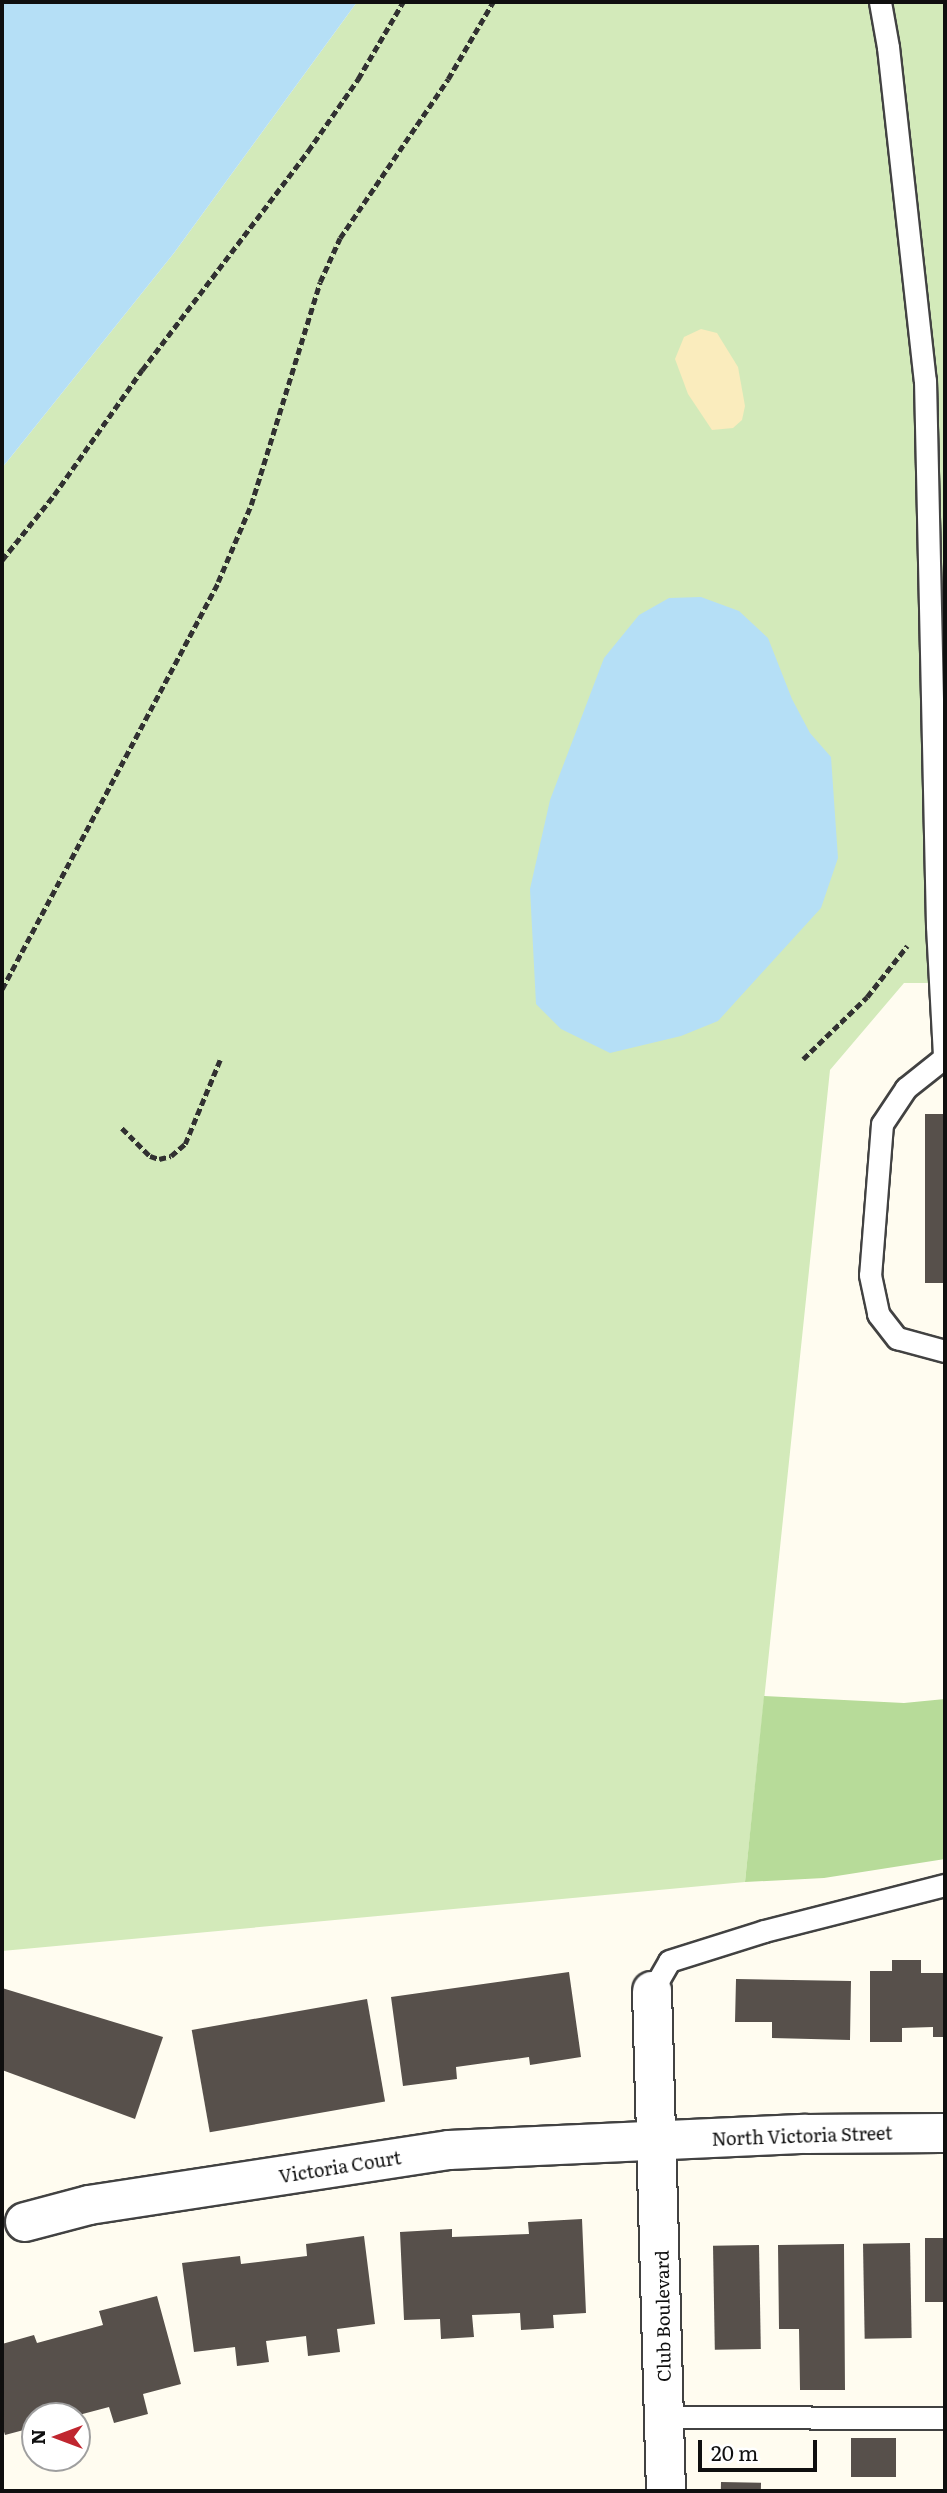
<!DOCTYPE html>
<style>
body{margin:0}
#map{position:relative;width:947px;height:2493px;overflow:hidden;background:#fffcf0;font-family:Literata,serif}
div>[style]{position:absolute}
.green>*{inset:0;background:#d3eaba}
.forest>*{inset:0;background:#b7db99}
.sand>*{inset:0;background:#faecbd}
.water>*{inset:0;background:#b5dff6}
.building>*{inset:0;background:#57504b;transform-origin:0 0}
.path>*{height:4.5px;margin-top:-2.25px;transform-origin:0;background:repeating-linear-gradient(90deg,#313131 0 7px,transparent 0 10.5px)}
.roads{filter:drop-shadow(2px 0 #424242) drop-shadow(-2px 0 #424242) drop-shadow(0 2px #424242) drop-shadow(0 -2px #424242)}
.lane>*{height:21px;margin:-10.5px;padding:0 10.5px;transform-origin:10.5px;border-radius:10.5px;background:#fff}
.street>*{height:38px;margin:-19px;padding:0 19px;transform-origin:19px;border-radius:19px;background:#fff}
span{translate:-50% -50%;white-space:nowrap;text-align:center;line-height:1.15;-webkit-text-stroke:7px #fff;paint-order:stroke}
.street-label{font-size:18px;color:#0f0f0f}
.frame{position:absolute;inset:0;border:4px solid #0f0f0f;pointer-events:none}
.north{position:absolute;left:21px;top:2402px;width:70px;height:70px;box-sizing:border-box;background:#fff;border:2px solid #9f9f9f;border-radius:50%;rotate:270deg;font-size:19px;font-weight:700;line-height:28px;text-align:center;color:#0f0f0f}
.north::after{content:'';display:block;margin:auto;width:24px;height:32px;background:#c0262f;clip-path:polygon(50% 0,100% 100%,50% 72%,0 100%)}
.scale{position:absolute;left:698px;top:2440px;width:119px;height:32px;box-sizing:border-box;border:4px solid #0f0f0f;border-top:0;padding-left:9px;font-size:21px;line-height:24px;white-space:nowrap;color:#0f0f0f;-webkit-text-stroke:5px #fff;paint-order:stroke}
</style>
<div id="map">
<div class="green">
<div style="clip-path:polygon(357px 2px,945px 2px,945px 983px,904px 983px,830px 1070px,745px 1882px,2px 1951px,2px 468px,174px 253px)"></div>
</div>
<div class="forest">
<div style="clip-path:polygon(764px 1696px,904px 1703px,945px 1699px,945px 1859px,824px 1878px,745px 1882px)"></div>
</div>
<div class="sand">
<div style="clip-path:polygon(701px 329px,717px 333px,738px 367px,745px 406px,742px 420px,733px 428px,712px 430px,688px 394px,675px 359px,684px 337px)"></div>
</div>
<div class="water">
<div style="clip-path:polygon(2px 2px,357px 2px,174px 253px,2px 468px)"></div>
<div style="clip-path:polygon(701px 597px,739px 611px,768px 638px,792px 699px,810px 733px,831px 757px,838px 858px,821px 908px,718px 1021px,681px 1036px,610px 1053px,561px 1029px,536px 1004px,530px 889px,550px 800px,604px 658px,639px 615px,669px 598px)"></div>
</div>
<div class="building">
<div style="left:925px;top:1114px;width:20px;height:169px"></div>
<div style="clip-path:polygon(892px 1960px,921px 1960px,921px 1973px,945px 1973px,945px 2037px,933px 2037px,933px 2027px,902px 2028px,902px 2042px,870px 2042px,870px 1971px,892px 1971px)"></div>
<div style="clip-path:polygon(569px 1972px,581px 2057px,530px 2065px,529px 2057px,456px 2067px,457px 2079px,403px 2086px,391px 1997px)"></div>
<div style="clip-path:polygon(736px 1979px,851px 1981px,850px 2040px,772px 2038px,772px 2022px,735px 2022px)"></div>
<div style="clip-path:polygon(2px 1988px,163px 2037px,135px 2119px,2px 2070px)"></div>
<div style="left:367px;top:1999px;width:104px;height:178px;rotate:80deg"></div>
<div style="clip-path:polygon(582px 2219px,586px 2313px,553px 2315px,554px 2328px,521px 2330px,520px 2313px,472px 2315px,474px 2337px,441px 2339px,440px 2319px,404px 2320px,400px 2232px,452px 2229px,452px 2237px,529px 2234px,528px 2222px)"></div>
<div style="clip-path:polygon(364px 2236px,375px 2324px,337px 2329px,340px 2352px,308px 2356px,306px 2336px,266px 2341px,269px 2362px,237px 2366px,235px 2347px,194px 2352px,182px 2263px,240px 2256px,241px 2264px,307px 2256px,306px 2244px)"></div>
<div style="left:925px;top:2238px;width:20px;height:64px"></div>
<div style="left:910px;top:2243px;width:95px;height:47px;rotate:89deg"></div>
<div style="clip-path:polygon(844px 2244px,845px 2390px,800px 2390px,799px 2329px,779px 2329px,778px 2245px)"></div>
<div style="left:759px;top:2245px;width:104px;height:46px;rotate:89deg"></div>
<div style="clip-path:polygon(157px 2296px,181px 2384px,143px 2394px,148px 2414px,114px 2423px,109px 2407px,75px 2416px,35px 2416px,35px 2427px,5px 2435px,2px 2425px,2px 2344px,34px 2335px,37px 2343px,103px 2325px,99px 2311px)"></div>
<div style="left:851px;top:2438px;width:45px;height:39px"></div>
<div style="left:721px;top:2482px;width:40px;height:9px;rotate:1deg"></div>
</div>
<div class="path">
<div style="left:2px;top:560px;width:83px;rotate:-51.3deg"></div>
<div style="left:54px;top:495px;width:153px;rotate:-54.9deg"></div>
<div style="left:142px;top:370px;width:275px;rotate:-52.8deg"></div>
<div style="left:308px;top:151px;width:88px;rotate:-55.2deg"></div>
<div style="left:358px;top:79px;width:89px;rotate:-59.7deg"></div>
<div style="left:2px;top:989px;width:461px;rotate:-62deg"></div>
<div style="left:218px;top:582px;width:84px;rotate:-66.8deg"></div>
<div style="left:251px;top:505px;width:233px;rotate:-72.8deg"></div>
<div style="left:320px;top:282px;width:48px;rotate:-65.6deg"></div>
<div style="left:340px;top:238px;width:192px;rotate:-55.8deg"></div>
<div style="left:448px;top:79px;width:89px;rotate:-59.7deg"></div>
<div style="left:803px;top:1059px;width:89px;rotate:-44.1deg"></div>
<div style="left:867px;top:997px;width:65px;rotate:-51.9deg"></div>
<div style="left:122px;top:1128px;width:40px;rotate:45deg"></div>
<div style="left:150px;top:1156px;width:9px;rotate:18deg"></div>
<div style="left:159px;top:1159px;width:12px;rotate:-14deg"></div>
<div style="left:171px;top:1156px;width:18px;rotate:-41deg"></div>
<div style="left:185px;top:1144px;width:91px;rotate:-67.4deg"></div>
</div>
<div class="roads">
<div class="lane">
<div style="left:880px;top:2px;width:46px;rotate:79.9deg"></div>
<div style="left:888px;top:47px;width:335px;rotate:83.7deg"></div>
<div style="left:925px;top:380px;width:546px;rotate:88.74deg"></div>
<div style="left:937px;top:926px;width:131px;rotate:86.9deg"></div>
<div style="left:945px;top:1057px;width:50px;rotate:141.5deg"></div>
<div style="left:906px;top:1088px;width:43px;rotate:123.7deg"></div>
<div style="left:882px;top:1124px;width:151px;rotate:94.5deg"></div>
<div style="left:870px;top:1275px;width:40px;rotate:78deg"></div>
<div style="left:878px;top:1314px;width:31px;rotate:52deg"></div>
<div style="left:897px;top:1338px;width:50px;rotate:15.2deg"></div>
<div style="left:652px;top:1991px;width:34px;rotate:-60deg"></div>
<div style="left:669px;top:1961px;width:100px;rotate:-17.5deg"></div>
<div style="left:764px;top:1931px;width:187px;rotate:-14.3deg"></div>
<div style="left:665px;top:2417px;width:280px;rotate:0.2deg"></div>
</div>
<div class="street">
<div style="left:652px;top:1991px;width:500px;rotate:88.4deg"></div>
<div style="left:25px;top:2222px;width:66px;rotate:-14.9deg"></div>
<div style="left:89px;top:2205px;width:364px;rotate:-8.7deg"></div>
<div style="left:449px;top:2150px;width:357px;rotate:-2.6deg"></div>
<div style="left:806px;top:2134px;width:139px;rotate:-0.4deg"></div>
</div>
</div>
<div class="street-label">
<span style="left:802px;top:2136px;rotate:-2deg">North Victoria Street</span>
<span style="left:340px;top:2167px;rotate:-9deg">Victoria Court</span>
<span style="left:663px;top:2316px;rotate:-91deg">Club Boulevard</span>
</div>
<div class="frame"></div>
<div class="north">N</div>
<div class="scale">20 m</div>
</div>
